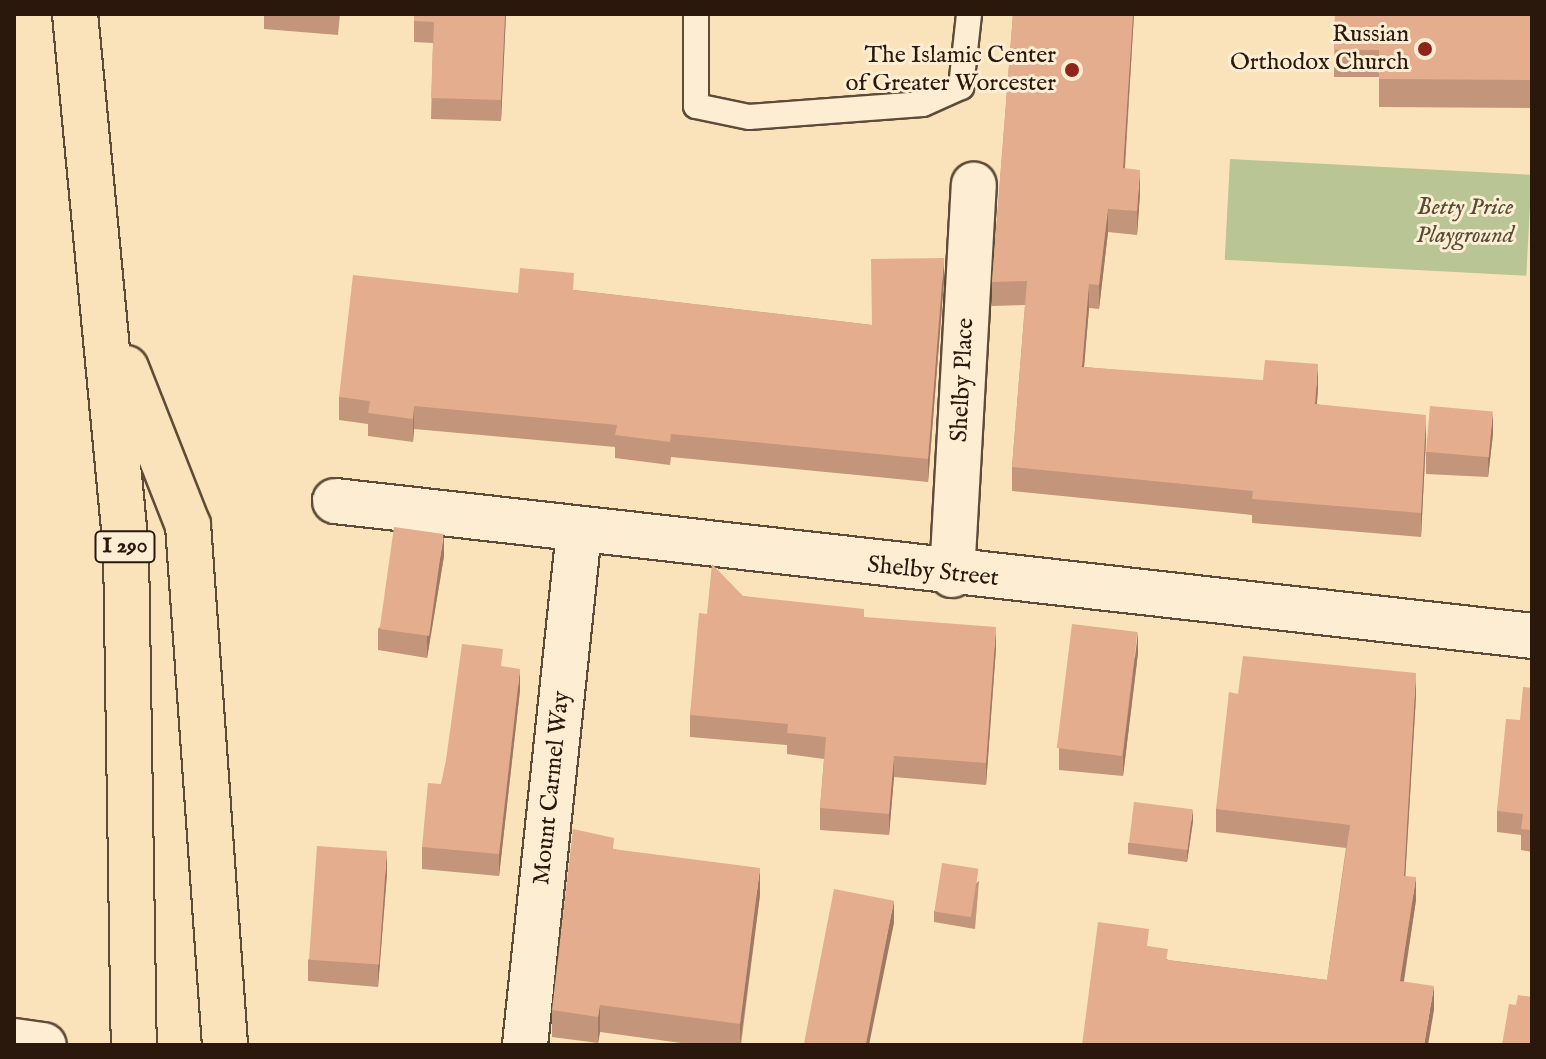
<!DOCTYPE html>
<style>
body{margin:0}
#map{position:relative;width:1546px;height:1059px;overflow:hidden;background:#fae3bb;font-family:"IM FELL English",serif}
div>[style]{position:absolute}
.green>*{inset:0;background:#b9c594;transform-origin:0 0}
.roads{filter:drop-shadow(2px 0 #5e4b38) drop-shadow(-2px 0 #5e4b38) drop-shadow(0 2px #5e4b38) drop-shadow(0 -2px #5e4b38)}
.lane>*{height:24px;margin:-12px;padding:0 12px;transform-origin:12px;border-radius:12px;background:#fcedd3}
.street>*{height:44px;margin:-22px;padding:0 22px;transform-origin:22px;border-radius:22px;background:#fcedd3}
.highway>*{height:44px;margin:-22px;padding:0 22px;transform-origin:22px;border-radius:22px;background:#fae3bb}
.wall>*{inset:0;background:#c3957a}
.shaded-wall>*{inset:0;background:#9f7963}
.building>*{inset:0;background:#e3ad8e;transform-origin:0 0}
.dots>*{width:22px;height:22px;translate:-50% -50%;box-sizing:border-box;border:4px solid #fcedd3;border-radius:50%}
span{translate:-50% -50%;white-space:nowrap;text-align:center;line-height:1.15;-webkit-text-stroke:6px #fcedd3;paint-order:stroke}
.shield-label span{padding:2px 6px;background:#fcedd3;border:2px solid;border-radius:6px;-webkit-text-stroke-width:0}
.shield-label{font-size:22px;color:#2a180d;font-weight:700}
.poi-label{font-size:24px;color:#2a180d}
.right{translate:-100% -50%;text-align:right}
.park-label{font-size:24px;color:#554c36;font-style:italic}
.street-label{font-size:24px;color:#2a180d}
.frame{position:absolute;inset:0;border:16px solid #2a180d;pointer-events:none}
</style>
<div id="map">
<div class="green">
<div style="left:1230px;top:159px;width:302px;height:101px;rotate:3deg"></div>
</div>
<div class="roads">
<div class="lane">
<div style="left:696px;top:14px;width:92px;rotate:90deg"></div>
<div style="left:696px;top:106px;width:54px;rotate:11.7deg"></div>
<div style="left:749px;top:117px;width:174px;rotate:-4.3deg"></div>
<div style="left:923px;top:104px;width:42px;rotate:-24.1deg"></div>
<div style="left:961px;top:87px;width:73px;rotate:-83.7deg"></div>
</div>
<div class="street">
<div style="left:335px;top:501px;width:1205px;rotate:6.43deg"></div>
<div style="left:952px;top:575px;width:391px;rotate:-86.8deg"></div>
<div style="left:14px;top:1041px;width:30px;rotate:8deg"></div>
<div style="left:525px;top:1045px;width:517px;rotate:-84deg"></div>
</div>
<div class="highway">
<div style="left:75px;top:14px;width:538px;rotate:84.56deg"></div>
<div style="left:126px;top:550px;width:495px;rotate:89.1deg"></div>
<div style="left:126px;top:368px;width:169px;rotate:68.5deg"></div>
<div style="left:188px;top:525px;width:521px;rotate:85.93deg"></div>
</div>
</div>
<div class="wall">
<div style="clip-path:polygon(264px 14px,340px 14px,338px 35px,264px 29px)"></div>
<div style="clip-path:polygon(414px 14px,506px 14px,501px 121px,431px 119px,433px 43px,414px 42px)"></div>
<div style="clip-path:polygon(1013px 14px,1134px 14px,1125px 169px,1140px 194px,1137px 235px,1108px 232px,1099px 309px,1089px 308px,1084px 367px,1318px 388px,1317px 404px,1426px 439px,1421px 537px,1252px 523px,1252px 515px,1012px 491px,1012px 467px,1025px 305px,992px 306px,992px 282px)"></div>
<div style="clip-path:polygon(1335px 14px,1532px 14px,1532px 108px,1379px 107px,1379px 77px,1334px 77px)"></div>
<div style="clip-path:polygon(944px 281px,928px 482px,671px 457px,670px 465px,615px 458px,615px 447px,414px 429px,413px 442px,368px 436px,368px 424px,339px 420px,339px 397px,518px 293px,574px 290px,872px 325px)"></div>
<div style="clip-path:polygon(1493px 434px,1488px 477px,1426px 474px,1426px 452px)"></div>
<div style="clip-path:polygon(444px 556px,427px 658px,378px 650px,378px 629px)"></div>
<div style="clip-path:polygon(743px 596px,864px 617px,996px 648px,986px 785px,894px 777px,889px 835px,820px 830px,820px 808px,824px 759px,787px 754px,787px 745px,690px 737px,690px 715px,707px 614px)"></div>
<div style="clip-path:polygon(1138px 653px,1123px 776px,1059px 770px,1059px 748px)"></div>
<div style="clip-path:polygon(503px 667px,520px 690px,499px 876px,422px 869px,422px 847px,441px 784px)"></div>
<div style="clip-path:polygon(1532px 688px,1532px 852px,1521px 850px,1521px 835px,1497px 832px,1497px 811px,1520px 720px)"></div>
<div style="clip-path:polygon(1416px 696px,1405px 876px,1416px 900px,1404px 982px,1434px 1010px,1082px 1045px,1149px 946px,1168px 960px,1327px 980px,1346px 848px,1216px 832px,1216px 809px)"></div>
<div style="clip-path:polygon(1193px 821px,1187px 862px,1128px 854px,1128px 843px)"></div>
<div style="clip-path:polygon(614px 849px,760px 895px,741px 1045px,696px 1045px,600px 1032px,598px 1043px,552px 1037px,552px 1010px)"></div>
<div style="clip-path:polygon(387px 873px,378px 987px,308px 981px,308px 960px)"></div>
<div style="clip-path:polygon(979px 881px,975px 929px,934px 922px,934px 911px)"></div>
</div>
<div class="shaded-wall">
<div style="clip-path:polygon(505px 14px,506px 14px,501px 121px,501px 100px)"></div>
<div style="clip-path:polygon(1133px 14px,1134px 14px,1123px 192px,1123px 168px)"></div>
<div style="clip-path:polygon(1140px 170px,1140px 194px,1137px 235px,1137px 211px)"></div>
<div style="clip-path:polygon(1108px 209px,1108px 232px,1099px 309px,1099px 285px)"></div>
<div style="clip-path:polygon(944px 258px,944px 281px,928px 482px,928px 459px)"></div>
<div style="clip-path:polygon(1089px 284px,1089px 308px,1082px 391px,1082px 367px)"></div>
<div style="clip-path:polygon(1318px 364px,1318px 388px,1315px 428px,1315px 404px)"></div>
<div style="clip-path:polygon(414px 406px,414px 429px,413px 442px,413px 419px)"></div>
<div style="clip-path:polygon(1493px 412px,1493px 434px,1488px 477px,1488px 455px)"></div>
<div style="clip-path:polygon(1426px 415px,1426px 439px,1421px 537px,1421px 513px)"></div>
<div style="clip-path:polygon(444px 534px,444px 556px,427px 658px,427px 636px)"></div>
<div style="clip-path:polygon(996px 627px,996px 648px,986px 785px,986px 763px)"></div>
<div style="clip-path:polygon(1138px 632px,1138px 653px,1123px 776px,1123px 755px)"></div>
<div style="clip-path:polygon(520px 669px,520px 690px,499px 876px,499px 854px)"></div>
<div style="clip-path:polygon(1416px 673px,1416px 696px,1404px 899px,1404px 876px)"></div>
<div style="clip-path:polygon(894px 756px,894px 777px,889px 835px,889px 814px)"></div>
<div style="clip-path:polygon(1193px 809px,1193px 821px,1187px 862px,1187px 851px)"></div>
<div style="clip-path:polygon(387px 851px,387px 873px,378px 987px,378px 965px)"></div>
<div style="clip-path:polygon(760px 868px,760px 895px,740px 1045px,740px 1024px)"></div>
<div style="clip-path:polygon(1416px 877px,1416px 900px,1400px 1004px,1400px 981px)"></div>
<div style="clip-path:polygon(894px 901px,894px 923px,869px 1045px,864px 1045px)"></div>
<div style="clip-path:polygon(1434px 986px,1434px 1010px,1428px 1045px,1424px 1045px)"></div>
<div style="clip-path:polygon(600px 1005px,600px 1032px,598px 1043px,598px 1017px)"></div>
</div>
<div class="building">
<div style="clip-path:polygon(414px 14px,505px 14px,501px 100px,431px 98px,434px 22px,414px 21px)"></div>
<div style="clip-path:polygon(1013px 14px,1133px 14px,1123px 168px,1140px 170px,1137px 211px,1108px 209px,1099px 285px,1089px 284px,1082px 367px,1263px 380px,1265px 360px,1318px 364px,1315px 404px,1426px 415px,1421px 513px,1252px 499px,1253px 491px,1012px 467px,1027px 281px,992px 282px)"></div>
<div style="clip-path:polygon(1335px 14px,1532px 14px,1532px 80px,1379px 79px,1379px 50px,1334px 50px)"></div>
<div style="clip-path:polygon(944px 258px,928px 459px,671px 434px,670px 442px,615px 435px,617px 425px,414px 406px,413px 419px,368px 413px,370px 401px,339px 397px,353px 275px,518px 293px,520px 268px,574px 273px,573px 290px,872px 325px,871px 259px)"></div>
<div style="left:1430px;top:406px;width:63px;height:46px;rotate:5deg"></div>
<div style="left:394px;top:527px;width:50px;height:103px;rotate:8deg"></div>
<div style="clip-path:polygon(712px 564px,743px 596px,864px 609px,864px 617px,996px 627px,986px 763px,894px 756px,889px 814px,820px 808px,826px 737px,787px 733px,788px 724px,690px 715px,699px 613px,707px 614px)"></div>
<div style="left:1072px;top:624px;width:66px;height:125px;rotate:7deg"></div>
<div style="clip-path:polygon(462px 644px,503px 649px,501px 666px,520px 669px,499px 854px,422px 847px,428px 783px,441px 784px,446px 760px)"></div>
<div style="clip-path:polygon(1243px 656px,1416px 673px,1404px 876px,1416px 877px,1400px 981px,1434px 986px,1424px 1045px,1082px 1045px,1098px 922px,1149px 929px,1147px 946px,1168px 949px,1166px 960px,1327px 980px,1350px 825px,1216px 809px,1229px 692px,1238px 694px)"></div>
<div style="clip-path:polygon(1523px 687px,1532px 688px,1532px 830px,1521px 829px,1523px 814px,1497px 811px,1506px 719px,1520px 720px)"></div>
<div style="left:1134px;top:802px;width:59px;height:41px;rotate:7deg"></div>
<div style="clip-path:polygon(573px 829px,614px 838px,613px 849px,760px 868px,740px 1024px,600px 1005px,598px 1017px,552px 1010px)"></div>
<div style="left:317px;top:846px;width:70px;height:114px;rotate:4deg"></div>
<div style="left:942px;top:863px;width:37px;height:49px;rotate:9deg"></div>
<div style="left:834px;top:889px;width:61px;height:159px;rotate:11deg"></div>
<div style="clip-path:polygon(1518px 995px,1532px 997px,1532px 1045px,1502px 1045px,1509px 1004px,1516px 1005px)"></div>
</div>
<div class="dots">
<div style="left:1425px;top:49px;background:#8f2418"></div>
<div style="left:1072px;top:70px;background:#8f2418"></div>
</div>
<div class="shield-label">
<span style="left:125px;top:547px">I 290</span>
</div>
<div class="poi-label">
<span class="right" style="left:1409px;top:49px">Russian<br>Orthodox Church</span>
<span class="right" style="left:1056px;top:70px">The Islamic Center<br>of Greater Worcester</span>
</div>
<div class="park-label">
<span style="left:1465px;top:222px">Betty Price<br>Playground</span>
</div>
<div class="street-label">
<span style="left:963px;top:380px;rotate:-87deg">Shelby Place</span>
<span style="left:933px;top:572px;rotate:6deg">Shelby Street</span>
<span style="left:552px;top:788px;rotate:-84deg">Mount Carmel Way</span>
</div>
<div class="frame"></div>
</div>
